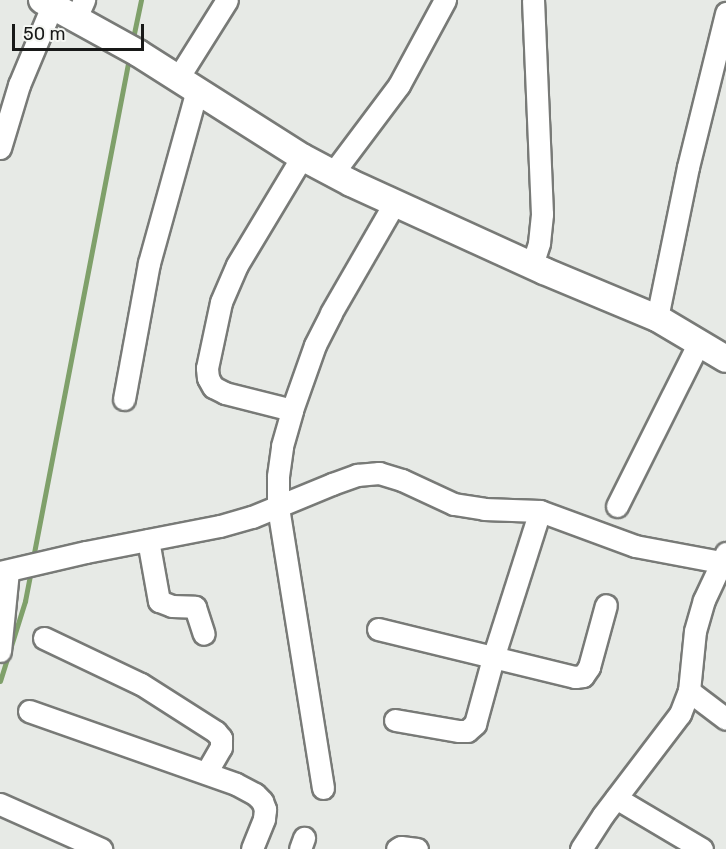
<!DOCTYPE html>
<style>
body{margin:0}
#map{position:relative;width:726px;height:849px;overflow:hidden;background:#e7eae6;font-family:Rubik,sans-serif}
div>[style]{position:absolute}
.stream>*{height:5px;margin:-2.5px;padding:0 2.5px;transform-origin:2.5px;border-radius:2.5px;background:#7fa06a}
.roads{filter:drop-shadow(2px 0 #787a77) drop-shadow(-2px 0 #787a77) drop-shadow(0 2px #787a77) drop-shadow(0 -2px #787a77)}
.minor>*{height:21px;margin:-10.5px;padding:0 10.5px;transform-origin:10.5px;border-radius:10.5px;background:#fff}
.tertiary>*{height:26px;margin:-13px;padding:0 13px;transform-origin:13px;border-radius:13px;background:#fff}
span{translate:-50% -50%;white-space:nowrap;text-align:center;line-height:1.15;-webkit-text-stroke:6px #f5f7f3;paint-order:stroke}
.scale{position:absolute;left:12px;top:24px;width:132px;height:27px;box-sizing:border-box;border:3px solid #181918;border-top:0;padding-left:8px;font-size:18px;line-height:21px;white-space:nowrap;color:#181918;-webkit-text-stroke:4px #f5f7f3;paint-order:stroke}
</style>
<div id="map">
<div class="stream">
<div style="left:132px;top:43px;width:44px;rotate:-78.2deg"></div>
<div style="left:33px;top:558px;width:509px;rotate:-79.13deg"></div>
<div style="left:0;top:681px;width:84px;rotate:-72.6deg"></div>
<div style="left:25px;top:601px;width:32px;rotate:-79deg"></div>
</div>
<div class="roads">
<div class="minor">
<div style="left:76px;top:18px;width:20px;rotate:-66deg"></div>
<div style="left:178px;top:78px;width:92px;rotate:-57.9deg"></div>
<div style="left:0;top:148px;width:66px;rotate:-73.2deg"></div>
<div style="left:19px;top:85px;width:86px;rotate:-67.3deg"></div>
<div style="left:333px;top:173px;width:110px;rotate:-53.1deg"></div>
<div style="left:399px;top:85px;width:97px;rotate:-61.6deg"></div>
<div style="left:532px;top:265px;width:23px;rotate:-72deg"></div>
<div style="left:539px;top:243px;width:29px;rotate:-84deg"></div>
<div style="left:542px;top:214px;width:214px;rotate:-92.4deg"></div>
<div style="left:657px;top:318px;width:154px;rotate:-78.4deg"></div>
<div style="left:688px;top:167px;width:159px;rotate:-76.1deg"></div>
<div style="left:124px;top:399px;width:138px;rotate:-79.6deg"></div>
<div style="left:149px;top:263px;width:180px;rotate:-74.5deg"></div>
<div style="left:292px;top:410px;width:69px;rotate:-165.8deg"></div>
<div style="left:225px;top:393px;width:13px;rotate:-153deg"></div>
<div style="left:213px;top:387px;width:10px;rotate:-119deg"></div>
<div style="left:208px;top:378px;width:10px;rotate:-96deg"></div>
<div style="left:207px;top:368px;width:67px;rotate:-78deg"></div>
<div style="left:221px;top:302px;width:40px;rotate:-66.6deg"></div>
<div style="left:237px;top:265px;width:126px;rotate:-59deg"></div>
<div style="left:617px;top:506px;width:183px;rotate:-63.4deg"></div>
<div style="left:148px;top:540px;width:62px;rotate:79.8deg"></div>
<div style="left:159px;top:601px;width:14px;rotate:21deg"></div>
<div style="left:172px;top:606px;width:23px;rotate:2deg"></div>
<div style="left:195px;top:607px;width:28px;rotate:72deg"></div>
<div style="left:0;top:572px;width:88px;rotate:-13.1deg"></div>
<div style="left:86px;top:552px;width:136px;rotate:-11deg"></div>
<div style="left:220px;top:526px;width:33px;rotate:-16deg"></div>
<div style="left:252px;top:517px;width:87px;rotate:-22.4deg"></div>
<div style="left:332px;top:484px;width:27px;rotate:-20deg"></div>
<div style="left:357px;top:475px;width:22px;rotate:-5deg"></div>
<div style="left:379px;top:473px;width:24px;rotate:17deg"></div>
<div style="left:402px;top:480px;width:57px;rotate:24.8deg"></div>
<div style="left:454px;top:504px;width:30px;rotate:9deg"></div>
<div style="left:484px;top:509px;width:56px;rotate:2deg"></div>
<div style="left:540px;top:511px;width:101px;rotate:20.2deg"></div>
<div style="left:635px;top:546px;width:93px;rotate:10.6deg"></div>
<div style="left:378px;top:629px;width:203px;rotate:13.7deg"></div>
<div style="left:575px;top:677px;width:8px;rotate:-7deg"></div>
<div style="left:583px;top:676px;width:11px;rotate:-56deg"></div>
<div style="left:589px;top:667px;width:64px;rotate:-74.7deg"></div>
<div style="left:44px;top:638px;width:107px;rotate:25.4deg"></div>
<div style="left:141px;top:684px;width:89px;rotate:32.6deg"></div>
<div style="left:216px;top:732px;width:8px;rotate:50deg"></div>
<div style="left:221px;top:738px;width:9px;rotate:90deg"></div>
<div style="left:221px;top:747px;width:30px;rotate:120deg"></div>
<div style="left:0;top:651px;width:80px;rotate:-84.3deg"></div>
<div style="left:689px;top:691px;width:46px;rotate:37.1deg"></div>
<div style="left:29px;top:711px;width:219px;rotate:19.4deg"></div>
<div style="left:236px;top:784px;width:21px;rotate:28deg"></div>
<div style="left:255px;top:794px;width:10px;rotate:45deg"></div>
<div style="left:262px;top:801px;width:9px;rotate:69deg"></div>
<div style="left:265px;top:809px;width:10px;rotate:96deg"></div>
<div style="left:264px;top:819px;width:32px;rotate:112deg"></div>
<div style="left:395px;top:720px;width:65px;rotate:9.8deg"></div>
<div style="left:459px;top:731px;width:8px"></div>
<div style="left:467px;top:731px;width:11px;rotate:-41deg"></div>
<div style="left:475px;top:724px;width:68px;rotate:-74.7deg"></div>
<div style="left:493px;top:658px;width:154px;rotate:-72.3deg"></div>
<div style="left:323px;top:788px;width:285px;rotate:-99.1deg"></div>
<div style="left:278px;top:507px;width:31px;rotate:-90deg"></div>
<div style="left:278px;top:476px;width:30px;rotate:-82deg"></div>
<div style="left:282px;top:446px;width:37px;rotate:-74deg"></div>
<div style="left:292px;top:410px;width:69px;rotate:-70.5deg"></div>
<div style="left:315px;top:345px;width:36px;rotate:-63deg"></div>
<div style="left:331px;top:313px;width:128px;rotate:-60deg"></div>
<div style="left:616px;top:798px;width:100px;rotate:30.7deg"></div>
<div style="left:0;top:804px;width:111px;rotate:24deg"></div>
<div style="left:300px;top:849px;width:12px;rotate:-70deg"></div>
<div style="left:397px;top:849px;width:4px;rotate:-27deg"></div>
<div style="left:401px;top:847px;width:16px;rotate:7deg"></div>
<div style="left:581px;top:849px;width:40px;rotate:-57.1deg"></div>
<div style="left:603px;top:815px;width:127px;rotate:-52.7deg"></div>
<div style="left:680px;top:714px;width:25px;rotate:-69deg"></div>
<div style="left:689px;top:691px;width:60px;rotate:-84.3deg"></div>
<div style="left:695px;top:631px;width:32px;rotate:-74deg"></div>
<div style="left:704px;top:600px;width:52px;rotate:-64.9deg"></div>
</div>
<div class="tertiary">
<div style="left:42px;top:0;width:110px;rotate:28.9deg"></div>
<div style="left:138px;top:53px;width:194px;rotate:32.4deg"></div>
<div style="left:302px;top:157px;width:55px;rotate:28deg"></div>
<div style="left:351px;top:183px;width:212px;rotate:24.5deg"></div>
<div style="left:544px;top:271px;width:122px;rotate:22.6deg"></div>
<div style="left:657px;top:318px;width:80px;rotate:30.7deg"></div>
</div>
</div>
<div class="scale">50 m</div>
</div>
